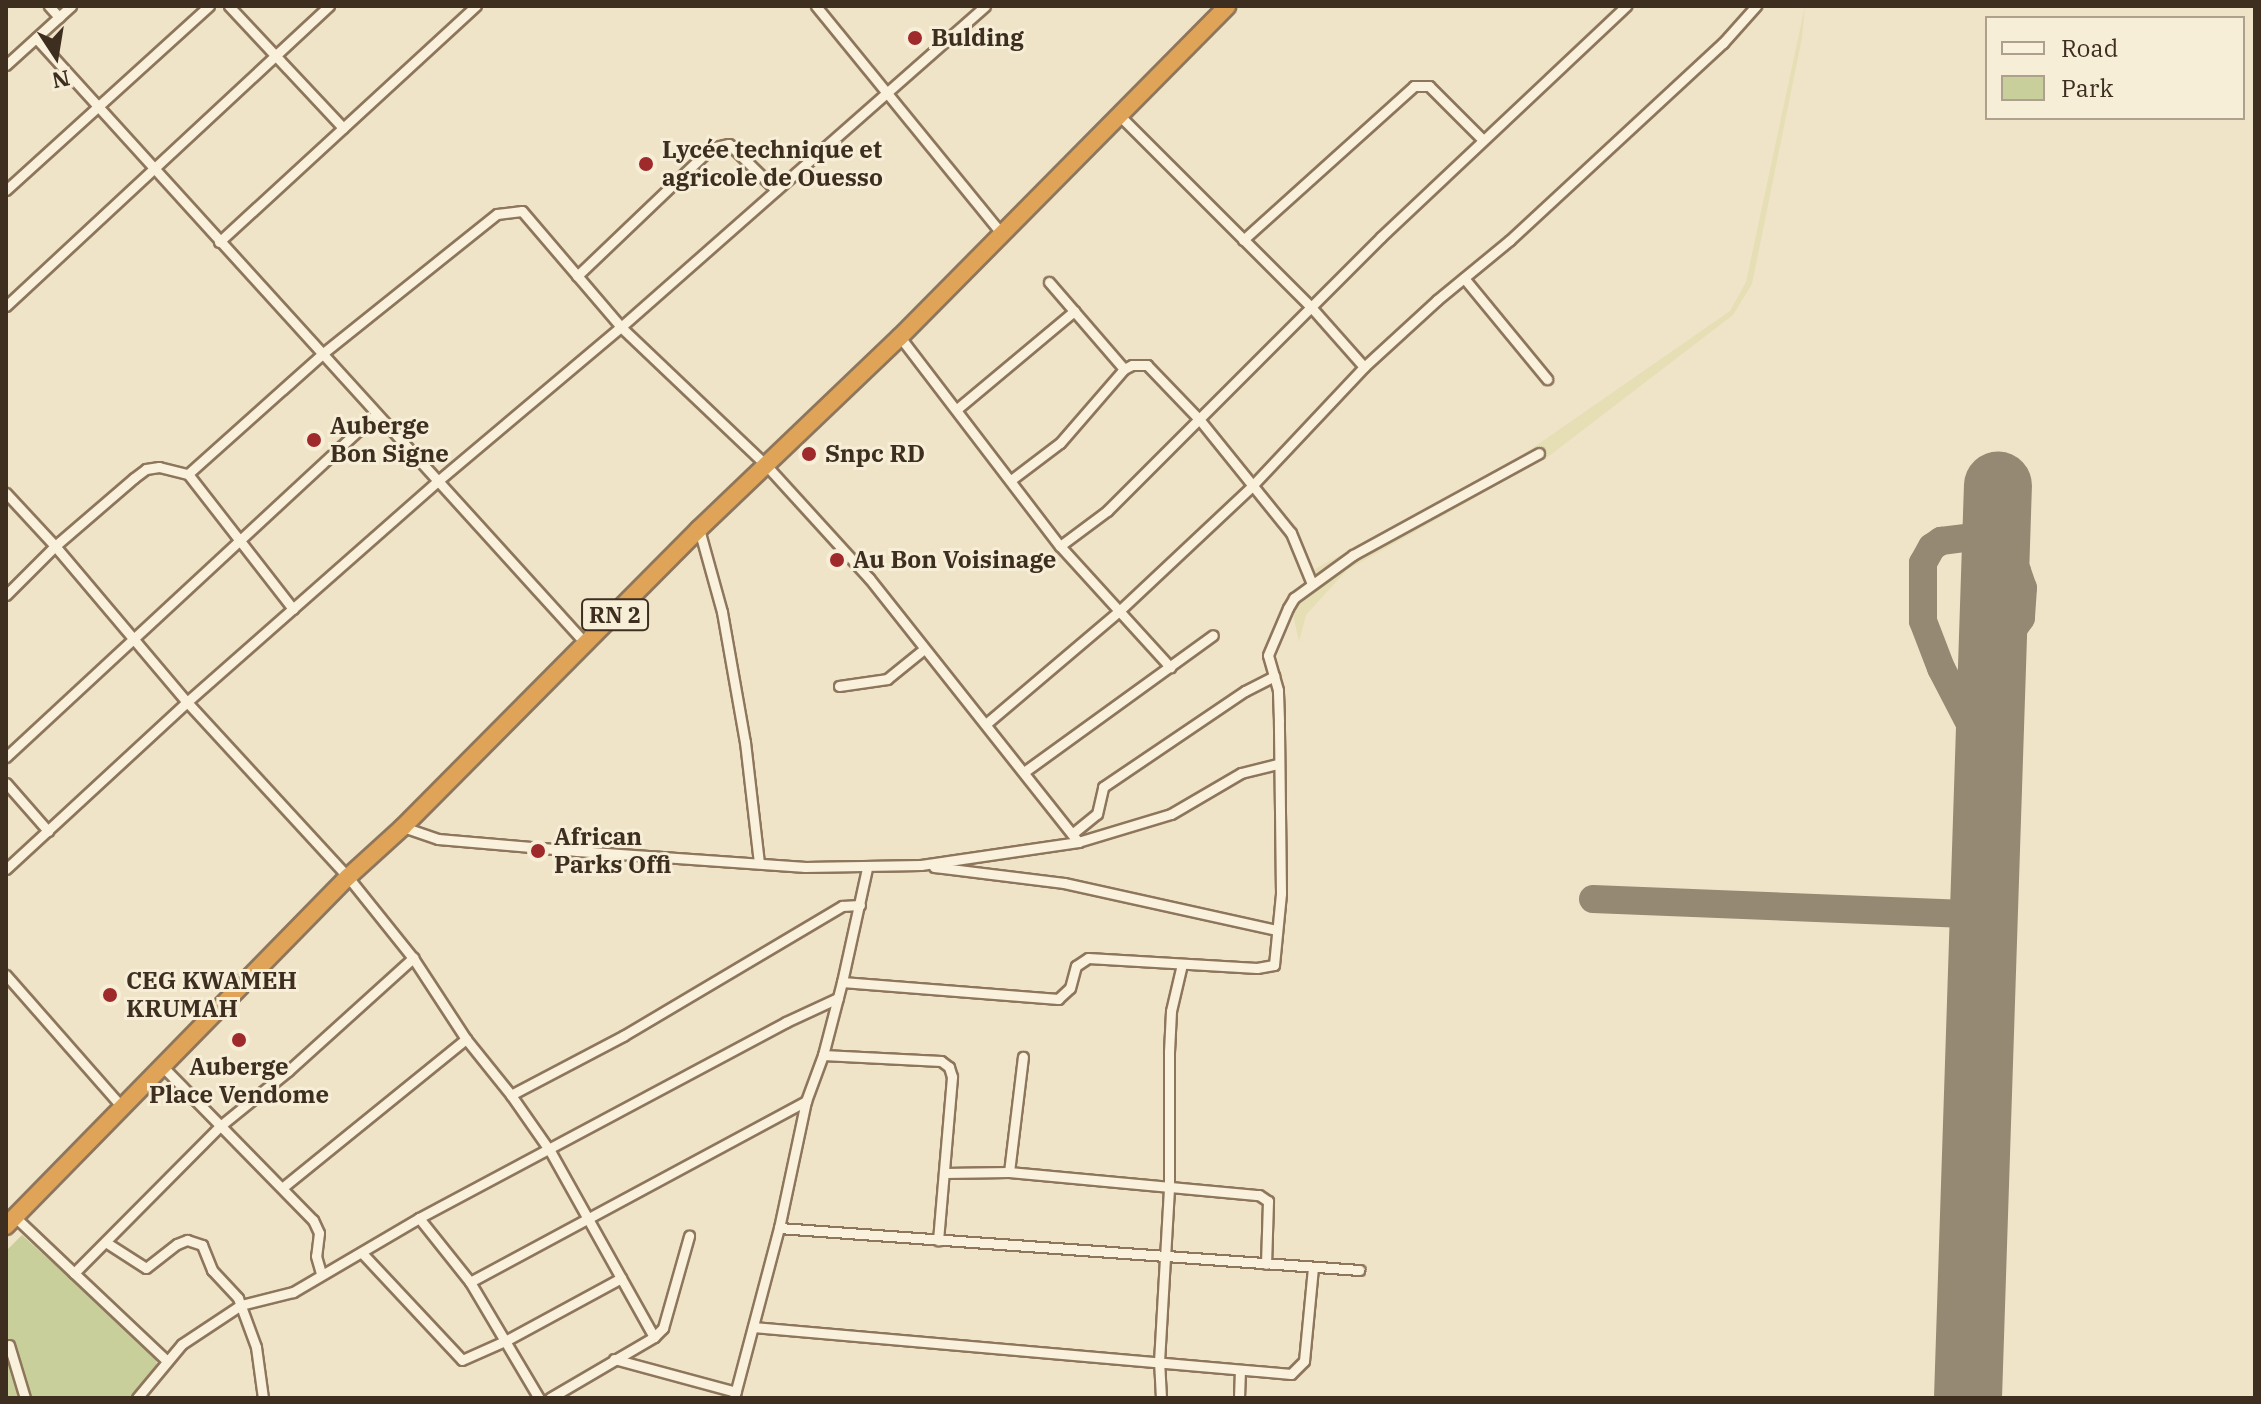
<!DOCTYPE html>
<meta charset="utf-8">
<style>
body{margin:0}
#map{position:relative;width:2261px;height:1404px;overflow:hidden;background:#f0e4c8;font-family:"IBM Plex Serif",serif}
div>[style]{position:absolute}
.farmland>*{inset:0;background:#e6deb5}
.green>*{inset:0;background:#c9cf9b}
.taxiway>*{height:28px;margin:-14px;padding:0 14px;transform-origin:14px;border-radius:14px;background:#968974}
.runway>*{height:68px;margin:-34px;padding:0 34px;transform-origin:34px;border-radius:34px;background:#968974}
.roads{filter:drop-shadow(2px 0 #8d765c) drop-shadow(-2px 0 #8d765c) drop-shadow(0 2px #8d765c) drop-shadow(0 -2px #8d765c)}
.street>*{height:9px;margin:-4.5px;padding:0 4.5px;transform-origin:4.5px;border-radius:4.5px;background:#faf1dc}
.highway>*{height:16px;margin:-8px;padding:0 8px;transform-origin:8px;border-radius:8px;background:#e0a458}
.dots>*{width:22px;height:22px;translate:-50% -50%;box-sizing:border-box;border:4px solid #f7eed8;border-radius:50%}
span{translate:-50% -50%;white-space:nowrap;text-align:center;line-height:1.15;-webkit-text-stroke:6px #f7eed8;paint-order:stroke}
.shield-label span{padding:2px 6px;background:#f7eed8;border:2px solid;border-radius:6px;-webkit-text-stroke-width:0}
.shield-label{font-size:22px;color:#3d2e20;font-weight:700}
.poi-label{font-size:24px;color:#3d2e20;font-weight:700}
.left{translate:0 -50%;text-align:left}
.frame{position:absolute;inset:0;border:8px solid #3d2e20;pointer-events:none}
.legend{position:absolute;left:1985px;top:16px;width:260px;height:104px;box-sizing:border-box;background:#f7eed8;border:2px solid #ada18e;margin:0;padding:10px 14px;list-style:none;font-size:24px;color:#3d2e20}
.legend li{display:flex;align-items:center;gap:16px;height:40px}
.legend b{width:40px;border:2px solid #ada18e}
.north{position:absolute;left:16px;top:16px;width:80px;height:80px;-webkit-text-stroke:6px #f7eed8;paint-order:stroke;rotate:168deg;font-size:22px;font-weight:700;line-height:32px;text-align:center;color:#3d2e20}
.north::after{content:'';display:block;margin:auto;width:28px;height:36px;background:#3d2e20;clip-path:polygon(50% 0,100% 100%,50% 72%,0 100%)}
</style>
<div id="map">
<div class="farmland">
<div style="clip-path:polygon(1805px 6px,1802px 38px,1752px 284px,1733px 315px,1549px 456px,1347px 570px,1306px 615px,1299px 642px,1292px 610px,1315px 569px,1508px 465px,1730px 311px,1746px 282px)"></div>
</div>
<div class="green">
<div style="clip-path:polygon(22px 1235px,156px 1356px,157px 1367px,131px 1398px,6px 1398px,6px 1251px)"></div>
</div>
<div class="taxiway">
<div style="left:1990px;top:771px;width:23px;rotate:-108deg"></div>
<div style="left:1983px;top:749px;width:91px;rotate:-117.4deg"></div>
<div style="left:1941px;top:668px;width:50px;rotate:-111deg"></div>
<div style="left:1923px;top:621px;width:58px;rotate:-90deg"></div>
<div style="left:1923px;top:563px;width:18px;rotate:-61deg"></div>
<div style="left:1932px;top:547px;width:11px;rotate:-34deg"></div>
<div style="left:1941px;top:541px;width:31px;rotate:-7deg"></div>
<div style="left:1972px;top:537px;width:16px;rotate:14deg"></div>
<div style="left:1988px;top:541px;width:26px;rotate:37deg"></div>
<div style="left:2009px;top:557px;width:16px;rotate:60deg"></div>
<div style="left:2017px;top:571px;width:18px;rotate:71deg"></div>
<div style="left:2023px;top:588px;width:30px;rotate:94deg"></div>
<div style="left:2021px;top:618px;width:46px;rotate:126.1deg"></div>
<div style="left:1593px;top:899px;width:392px;rotate:2.3deg"></div>
</div>
<div class="runway">
<div style="left:1968px;top:1398px;width:913px;rotate:-88.12deg"></div>
</div>
<div class="roads">
<div class="street">
<div style="left:49px;top:6px;width:15px;rotate:48deg"></div>
<div style="left:229px;top:6px;width:167px;rotate:46.9deg"></div>
<div style="left:816px;top:6px;width:294px;rotate:50.8deg"></div>
<div style="left:36px;top:38px;width:818px;rotate:47.77deg"></div>
<div style="left:6px;top:65px;width:88px;rotate:-42.2deg"></div>
<div style="left:1118px;top:114px;width:273px;rotate:45deg"></div>
<div style="left:1311px;top:307px;width:80px;rotate:48.5deg"></div>
<div style="left:6px;top:190px;width:274px;rotate:-42.2deg"></div>
<div style="left:1243px;top:240px;width:230px;rotate:-42deg"></div>
<div style="left:1414px;top:86px;width:15px"></div>
<div style="left:1429px;top:86px;width:76px;rotate:45deg"></div>
<div style="left:219px;top:242px;width:349px;rotate:-42.6deg"></div>
<div style="left:577px;top:276px;width:185px;rotate:-43.7deg"></div>
<div style="left:711px;top:148px;width:18px;rotate:-13deg"></div>
<div style="left:729px;top:144px;width:66px;rotate:44.4deg"></div>
<div style="left:1464px;top:278px;width:131px;rotate:50.6deg"></div>
<div style="left:1049px;top:282px;width:115px;rotate:49.2deg"></div>
<div style="left:6px;top:306px;width:441px;rotate:-42.9deg"></div>
<div style="left:900px;top:337px;width:263px;rotate:52.6deg"></div>
<div style="left:1060px;top:546px;width:164px;rotate:47.7deg"></div>
<div style="left:957px;top:409px;width:153px;rotate:-39.9deg"></div>
<div style="left:188px;top:474px;width:180px;rotate:-41.8deg"></div>
<div style="left:322px;top:354px;width:224px;rotate:-38.7deg"></div>
<div style="left:497px;top:214px;width:25px;rotate:-7deg"></div>
<div style="left:522px;top:211px;width:153px;rotate:49.5deg"></div>
<div style="left:621px;top:327px;width:200px;rotate:43.6deg"></div>
<div style="left:766px;top:465px;width:153px;rotate:47.7deg"></div>
<div style="left:869px;top:578px;width:337px;rotate:51.6deg"></div>
<div style="left:1011px;top:480px;width:61px;rotate:-37.1deg"></div>
<div style="left:1060px;top:443px;width:98px;rotate:-49.1deg"></div>
<div style="left:1124px;top:369px;width:9px;rotate:-27deg"></div>
<div style="left:1132px;top:365px;width:15px"></div>
<div style="left:1147px;top:365px;width:75px;rotate:46.1deg"></div>
<div style="left:1199px;top:419px;width:146px;rotate:51.1deg"></div>
<div style="left:1291px;top:533px;width:55px;rotate:67.6deg"></div>
<div style="left:6px;top:493px;width:72px;rotate:47.2deg"></div>
<div style="left:55px;top:546px;width:204px;rotate:49.8deg"></div>
<div style="left:187px;top:702px;width:238px;rotate:47.4deg"></div>
<div style="left:348px;top:877px;width:104px;rotate:51.3deg"></div>
<div style="left:413px;top:958px;width:97px;rotate:56.8deg"></div>
<div style="left:466px;top:1039px;width:72px;rotate:51.2deg"></div>
<div style="left:699px;top:529px;width:86px;rotate:74.5deg"></div>
<div style="left:722px;top:612px;width:132px;rotate:80deg"></div>
<div style="left:745px;top:742px;width:122px;rotate:83.4deg"></div>
<div style="left:1060px;top:546px;width:59px;rotate:-36.7deg"></div>
<div style="left:1107px;top:511px;width:387px;rotate:-45deg"></div>
<div style="left:1381px;top:237px;width:337px;rotate:-43.3deg"></div>
<div style="left:6px;top:595px;width:69px;rotate:-45deg"></div>
<div style="left:55px;top:546px;width:104px;rotate:-40.7deg"></div>
<div style="left:134px;top:478px;width:15px;rotate:-37deg"></div>
<div style="left:146px;top:469px;width:13px;rotate:-9deg"></div>
<div style="left:159px;top:467px;width:30px;rotate:14deg"></div>
<div style="left:188px;top:474px;width:171px;rotate:52.1deg"></div>
<div style="left:839px;top:686px;width:49px;rotate:-8.3deg"></div>
<div style="left:887px;top:679px;width:46px;rotate:-38.9deg"></div>
<div style="left:987px;top:723px;width:172px;rotate:-40.3deg"></div>
<div style="left:1118px;top:612px;width:183px;rotate:-43.2deg"></div>
<div style="left:1251px;top:487px;width:165px;rotate:-46.7deg"></div>
<div style="left:1364px;top:367px;width:99px;rotate:-42.5deg"></div>
<div style="left:1437px;top:300px;width:94px;rotate:-39.4deg"></div>
<div style="left:1510px;top:240px;width:290px;rotate:-42.8deg"></div>
<div style="left:1723px;top:43px;width:50px;rotate:-48.3deg"></div>
<div style="left:6px;top:757px;width:503px;rotate:-42.83deg"></div>
<div style="left:1024px;top:772px;width:233px;rotate:-35.9deg"></div>
<div style="left:6px;top:783px;width:64px;rotate:48.8deg"></div>
<div style="left:403px;top:827px;width:37px;rotate:19deg"></div>
<div style="left:438px;top:839px;width:140px;rotate:4.9deg"></div>
<div style="left:577px;top:851px;width:229px;rotate:4deg"></div>
<div style="left:805px;top:867px;width:116px;rotate:-1deg"></div>
<div style="left:921px;top:865px;width:159px;rotate:-8.3deg"></div>
<div style="left:1078px;top:842px;width:97px;rotate:-16.8deg"></div>
<div style="left:1171px;top:814px;width:81px;rotate:-30.4deg"></div>
<div style="left:1241px;top:773px;width:37px;rotate:-14deg"></div>
<div style="left:1072px;top:834px;width:32px;rotate:-39deg"></div>
<div style="left:1097px;top:814px;width:28px;rotate:-77deg"></div>
<div style="left:1103px;top:787px;width:171px;rotate:-34.1deg"></div>
<div style="left:1245px;top:691px;width:33px;rotate:-27deg"></div>
<div style="left:934px;top:867px;width:131px;rotate:7deg"></div>
<div style="left:1064px;top:883px;width:217px;rotate:12.5deg"></div>
<div style="left:6px;top:869px;width:246px;rotate:-42.7deg"></div>
<div style="left:187px;top:702px;width:336px;rotate:-41.4deg"></div>
<div style="left:439px;top:480px;width:238px;rotate:-40.1deg"></div>
<div style="left:621px;top:327px;width:485px;rotate:-41.4deg"></div>
<div style="left:6px;top:975px;width:176px;rotate:48.7deg"></div>
<div style="left:842px;top:982px;width:217px;rotate:4.5deg"></div>
<div style="left:1058px;top:999px;width:16px;rotate:-43deg"></div>
<div style="left:1070px;top:988px;width:23px;rotate:-75deg"></div>
<div style="left:1076px;top:966px;width:14px;rotate:-34deg"></div>
<div style="left:1088px;top:958px;width:169px;rotate:3.4deg"></div>
<div style="left:1257px;top:968px;width:17px;rotate:-10deg"></div>
<div style="left:1274px;top:965px;width:72px;rotate:-84.4deg"></div>
<div style="left:1281px;top:893px;width:172px;rotate:-90.7deg"></div>
<div style="left:1279px;top:721px;width:31px;rotate:-92deg"></div>
<div style="left:1278px;top:690px;width:36px;rotate:-106deg"></div>
<div style="left:1268px;top:655px;width:51px;rotate:-66.9deg"></div>
<div style="left:1288px;top:608px;width:12px;rotate:-59deg"></div>
<div style="left:1294px;top:598px;width:73px;rotate:-36.1deg"></div>
<div style="left:1353px;top:555px;width:212px;rotate:-28.7deg"></div>
<div style="left:823px;top:1055px;width:118px;rotate:2.9deg"></div>
<div style="left:941px;top:1061px;width:10px;rotate:37deg"></div>
<div style="left:949px;top:1067px;width:10px;rotate:73deg"></div>
<div style="left:952px;top:1077px;width:164px;rotate:94.9deg"></div>
<div style="left:162px;top:1066px;width:216px;rotate:45.6deg"></div>
<div style="left:313px;top:1220px;width:14px;rotate:65deg"></div>
<div style="left:319px;top:1233px;width:23px;rotate:97deg"></div>
<div style="left:316px;top:1256px;width:18px;rotate:74deg"></div>
<div style="left:1009px;top:1172px;width:116px;rotate:-83.1deg"></div>
<div style="left:944px;top:1173px;width:65px;rotate:-0.9deg"></div>
<div style="left:1009px;top:1172px;width:251px;rotate:5.3deg"></div>
<div style="left:1259px;top:1195px;width:11px;rotate:34deg"></div>
<div style="left:1268px;top:1201px;width:63px;rotate:91.8deg"></div>
<div style="left:282px;top:1188px;width:237px;rotate:-39deg"></div>
<div style="left:15px;top:1217px;width:81px;rotate:43.5deg"></div>
<div style="left:74px;top:1273px;width:206px;rotate:-45.2deg"></div>
<div style="left:219px;top:1127px;width:89px;rotate:-39.1deg"></div>
<div style="left:288px;top:1071px;width:169px;rotate:-42.1deg"></div>
<div style="left:419px;top:1218px;width:82px;rotate:51.4deg"></div>
<div style="left:470px;top:1282px;width:135px;rotate:59.3deg"></div>
<div style="left:779px;top:1228px;width:582px;rotate:4.14deg"></div>
<div style="left:107px;top:1243px;width:46px;rotate:32.7deg"></div>
<div style="left:146px;top:1268px;width:39px;rotate:-38deg"></div>
<div style="left:177px;top:1244px;width:11px;rotate:-22deg"></div>
<div style="left:187px;top:1240px;width:16px;rotate:18deg"></div>
<div style="left:202px;top:1245px;width:27px;rotate:68deg"></div>
<div style="left:212px;top:1270px;width:38px;rotate:47deg"></div>
<div style="left:238px;top:1298px;width:52px;rotate:69.8deg"></div>
<div style="left:256px;top:1347px;width:51px;rotate:82.2deg"></div>
<div style="left:362px;top:1253px;width:146px;rotate:46.9deg"></div>
<div style="left:462px;top:1360px;width:49px;rotate:-24deg"></div>
<div style="left:507px;top:1340px;width:130px;rotate:-28.5deg"></div>
<div style="left:74px;top:1273px;width:127px;rotate:43.4deg"></div>
<div style="left:470px;top:1282px;width:382px;rotate:-28.3deg"></div>
<div style="left:753px;top:1327px;width:540px;rotate:4.99deg"></div>
<div style="left:1291px;top:1374px;width:18px;rotate:-45deg"></div>
<div style="left:1304px;top:1361px;width:94px;rotate:-84.5deg"></div>
<div style="left:654px;top:1337px;width:213px;rotate:-119.2deg"></div>
<div style="left:550px;top:1151px;width:68px;rotate:-124.9deg"></div>
<div style="left:511px;top:1095px;width:127px;rotate:-27.8deg"></div>
<div style="left:623px;top:1036px;width:255px;rotate:-30.7deg"></div>
<div style="left:842px;top:906px;width:18px;rotate:-3deg"></div>
<div style="left:9px;top:1345px;width:55px;rotate:73.2deg"></div>
<div style="left:614px;top:1359px;width:126px;rotate:15.1deg"></div>
<div style="left:137px;top:1398px;width:70px;rotate:-50.2deg"></div>
<div style="left:182px;top:1344px;width:71px;rotate:-33.5deg"></div>
<div style="left:241px;top:1305px;width:54px;rotate:-14deg"></div>
<div style="left:293px;top:1292px;width:146px;rotate:-30.4deg"></div>
<div style="left:419px;top:1218px;width:416px;rotate:-28.1deg"></div>
<div style="left:786px;top:1022px;width:57px;rotate:-24.8deg"></div>
<div style="left:550px;top:1398px;width:121px;rotate:-30.4deg"></div>
<div style="left:654px;top:1337px;width:13px;rotate:-45deg"></div>
<div style="left:663px;top:1328px;width:96px;rotate:-74.2deg"></div>
<div style="left:734px;top:1398px;width:176px;rotate:-75.2deg"></div>
<div style="left:779px;top:1228px;width:130px;rotate:-78deg"></div>
<div style="left:806px;top:1101px;width:49px;rotate:-69.7deg"></div>
<div style="left:823px;top:1055px;width:75px;rotate:-75.4deg"></div>
<div style="left:842px;top:982px;width:117px;rotate:-77.6deg"></div>
<div style="left:1161px;top:1398px;width:36px;rotate:-93deg"></div>
<div style="left:1159px;top:1362px;width:176px;rotate:-86.7deg"></div>
<div style="left:1169px;top:1186px;width:134px;rotate:-90deg"></div>
<div style="left:1169px;top:1052px;width:41px;rotate:-87.2deg"></div>
<div style="left:1171px;top:1011px;width:48px;rotate:-76.8deg"></div>
<div style="left:1239px;top:1398px;width:27px;rotate:-88deg"></div>
</div>
<div class="highway">
<div style="left:6px;top:1226px;width:489px;rotate:-45.6deg"></div>
<div style="left:348px;top:877px;width:74px;rotate:-42.3deg"></div>
<div style="left:403px;top:827px;width:420px;rotate:-45.2deg"></div>
<div style="left:699px;top:529px;width:278px;rotate:-43.7deg"></div>
<div style="left:900px;top:337px;width:465px;rotate:-45.3deg"></div>
</div>
</div>
<div class="dots">
<div style="left:915px;top:38px;background:#9e2a2b"></div>
<div style="left:646px;top:164px;background:#9e2a2b"></div>
<div style="left:314px;top:440px;background:#9e2a2b"></div>
<div style="left:809px;top:454px;background:#9e2a2b"></div>
<div style="left:837px;top:560px;background:#9e2a2b"></div>
<div style="left:538px;top:851px;background:#9e2a2b"></div>
<div style="left:110px;top:995px;background:#9e2a2b"></div>
<div style="left:239px;top:1040px;background:#9e2a2b"></div>
</div>
<div class="shield-label">
<span style="left:615px;top:615px">RN 2</span>
</div>
<div class="poi-label">
<span class="left" style="left:931px;top:38px">Bulding</span>
<span class="left" style="left:662px;top:164px">Lycée technique et<br>agricole de Ouesso</span>
<span class="left" style="left:330px;top:440px">Auberge<br>Bon Signe</span>
<span class="left" style="left:825px;top:454px">Snpc RD</span>
<span class="left" style="left:853px;top:560px">Au Bon Voisinage</span>
<span class="left" style="left:554px;top:851px">African<br>Parks Offi</span>
<span class="left" style="left:126px;top:995px">CEG KWAMEH<br>KRUMAH</span>
<span style="left:239px;top:1081px">Auberge<br>Place Vendome</span>
</div>
<div class="frame"></div>
<ul class="legend">
<li><b style="height:10px;background:#faf1dc"></b>Road</li>
<li><b style="height:22px;background:#c9cf9b"></b>Park</li>
</ul>
<div class="north">N</div>
</div>
